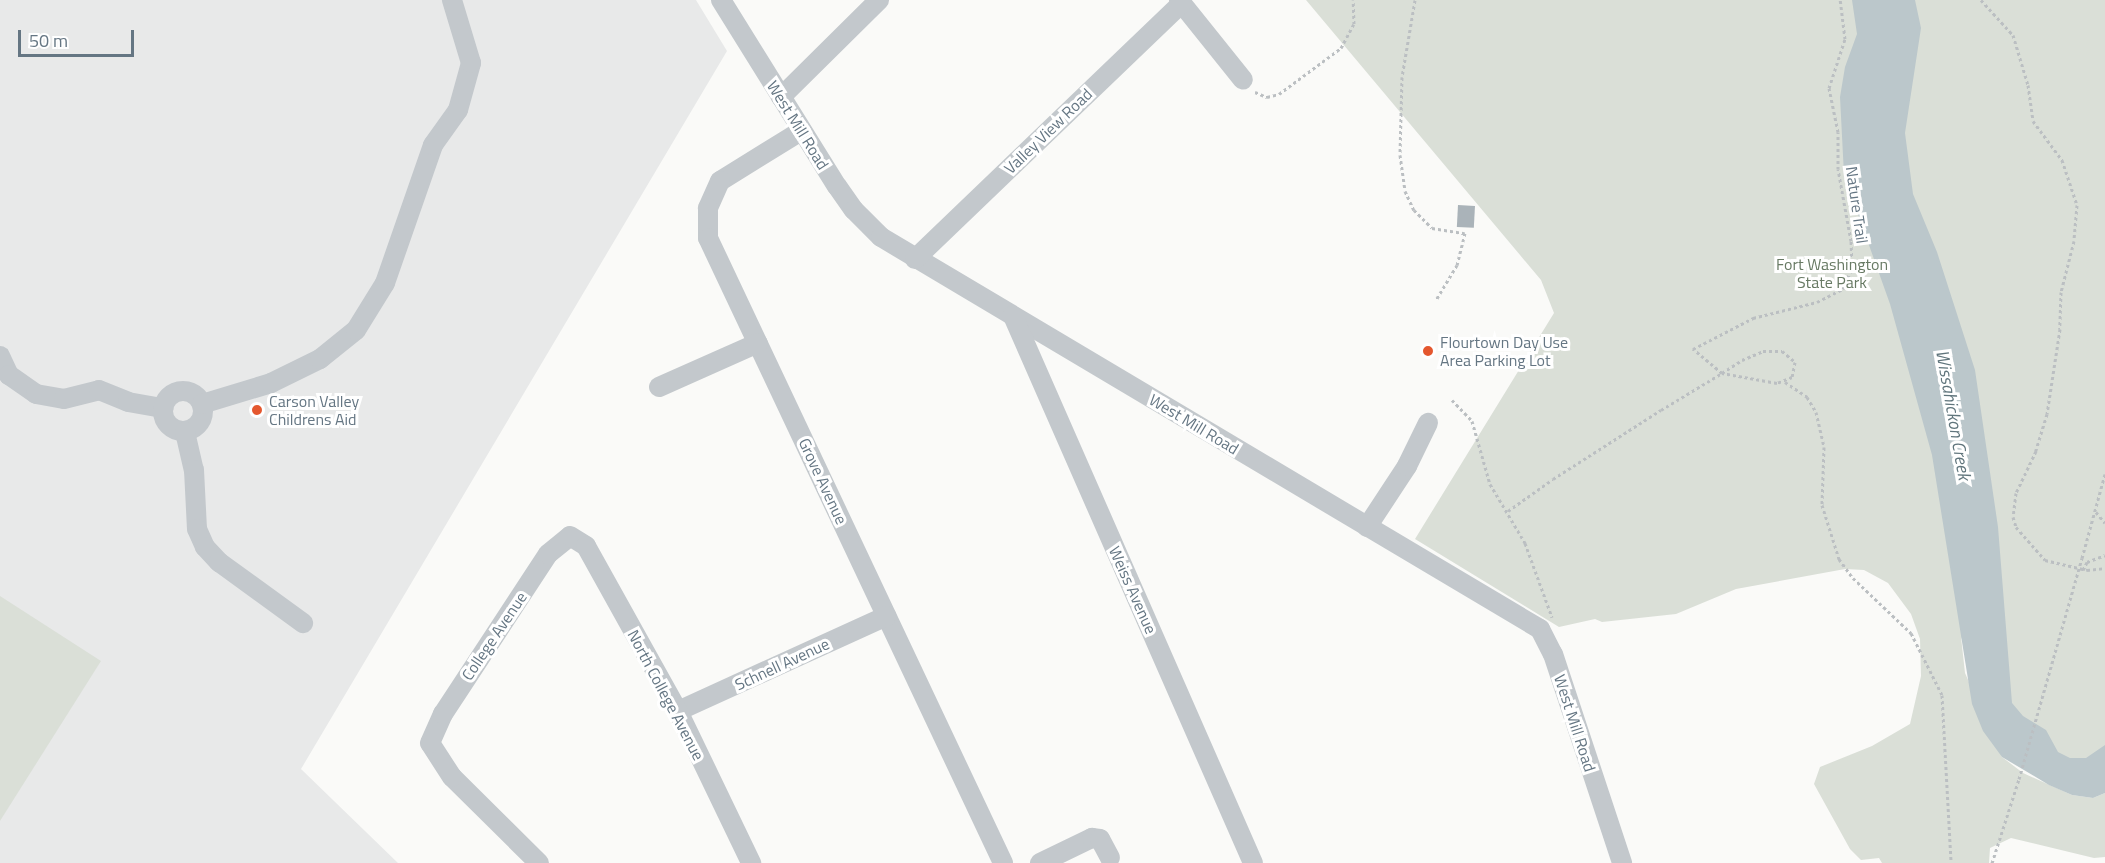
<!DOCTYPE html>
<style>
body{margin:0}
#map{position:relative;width:2105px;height:863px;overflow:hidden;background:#fafaf8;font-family:"Titillium Web",sans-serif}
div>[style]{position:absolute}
.built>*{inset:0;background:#e8e9e9}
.green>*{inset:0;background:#dadfd7}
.water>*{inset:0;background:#bbc7cb}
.building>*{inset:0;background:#aab3b9;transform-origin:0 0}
.path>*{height:3px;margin-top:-1.5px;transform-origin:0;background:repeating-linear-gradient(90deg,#bbbfc2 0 3px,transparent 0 6px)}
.minor>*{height:20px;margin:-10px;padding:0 10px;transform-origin:10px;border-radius:10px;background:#c3c8cc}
.minor>.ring{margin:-10px;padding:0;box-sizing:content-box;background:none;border:20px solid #c3c8cc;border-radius:50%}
.path-bridge>*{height:3px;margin-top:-1.5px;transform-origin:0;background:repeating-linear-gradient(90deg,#bbbfc2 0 3px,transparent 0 6px)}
.dots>*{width:16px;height:16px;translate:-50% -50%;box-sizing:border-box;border:3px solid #fff;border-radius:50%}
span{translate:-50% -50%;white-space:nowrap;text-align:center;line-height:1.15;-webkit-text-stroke:6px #fff;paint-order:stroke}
.street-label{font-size:16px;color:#657683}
.park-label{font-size:16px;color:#687a64}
.poi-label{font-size:16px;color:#657683}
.left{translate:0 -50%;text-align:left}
.water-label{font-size:18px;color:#60757c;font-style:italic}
.scale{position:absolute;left:18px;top:30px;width:116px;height:27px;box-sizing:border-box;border:3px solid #657683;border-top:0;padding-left:8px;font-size:18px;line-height:21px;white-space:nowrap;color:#657683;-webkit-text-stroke:4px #fff;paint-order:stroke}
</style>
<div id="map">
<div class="built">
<div style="clip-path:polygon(0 0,696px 0,727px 51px,301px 769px,398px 863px,0 863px)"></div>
</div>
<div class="green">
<div style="clip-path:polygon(1306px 0,2105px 0,2105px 774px,2005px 739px,1961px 637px,1965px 673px,2002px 757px,2023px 773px,2072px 795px,2093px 798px,2105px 793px,2105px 857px,2094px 858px,2011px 838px,1990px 848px,1989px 863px,1882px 863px,1879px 858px,1861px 860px,1850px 849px,1814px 784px,1820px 767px,1872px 746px,1910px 724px,1921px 676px,1920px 639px,1911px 614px,1888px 583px,1864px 570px,1845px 569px,1736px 589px,1676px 614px,1602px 622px,1595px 619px,1559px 627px,1415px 539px,1554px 313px,1541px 280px)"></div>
<div style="clip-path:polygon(0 596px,101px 661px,0 821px)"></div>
</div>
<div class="water">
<div style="clip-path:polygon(1852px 0,1915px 0,1921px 28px,1905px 133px,1913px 194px,1937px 252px,1975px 370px,1998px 527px,2012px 703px,2023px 716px,2046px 730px,2058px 752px,2070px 758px,2086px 758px,2105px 745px,2105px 793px,2093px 798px,2072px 795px,2049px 785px,2002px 757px,1983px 731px,1972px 704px,1932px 455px,1890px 304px,1844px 175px,1840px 97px,1845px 67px,1857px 34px)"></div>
</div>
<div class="building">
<div style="left:1458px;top:205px;width:17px;height:22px;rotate:3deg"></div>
</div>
<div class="path">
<div style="left:1415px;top:0;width:78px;rotate:99.6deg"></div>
<div style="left:1402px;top:77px;width:78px;rotate:91.5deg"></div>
<div style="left:1400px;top:155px;width:36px;rotate:82deg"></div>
<div style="left:1405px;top:191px;width:21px;rotate:65deg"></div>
<div style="left:1414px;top:210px;width:25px;rotate:45deg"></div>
<div style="left:1432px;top:228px;width:33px;rotate:9deg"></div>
<div style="left:1465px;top:233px;width:33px;rotate:104deg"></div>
<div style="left:1457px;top:265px;width:41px;rotate:121deg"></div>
<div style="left:1981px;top:0;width:47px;rotate:47.6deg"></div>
<div style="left:2013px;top:35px;width:52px;rotate:73.3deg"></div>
<div style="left:2028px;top:85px;width:36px;rotate:82deg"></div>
<div style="left:2033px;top:121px;width:49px;rotate:53.4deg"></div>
<div style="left:2062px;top:160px;width:47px;rotate:71.6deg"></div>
<div style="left:2077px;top:205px;width:36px;rotate:95deg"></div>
<div style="left:2074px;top:241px;width:53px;rotate:104.3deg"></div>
<div style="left:2061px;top:292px;width:37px;rotate:92deg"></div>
<div style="left:2060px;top:329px;width:86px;rotate:98.7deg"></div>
<div style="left:2047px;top:414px;width:39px;rotate:107deg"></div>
<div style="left:2036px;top:451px;width:47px;rotate:115.5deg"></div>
<div style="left:2016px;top:493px;width:24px;rotate:97deg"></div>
<div style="left:2013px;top:517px;width:10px;rotate:73deg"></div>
<div style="left:2016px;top:527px;width:44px;rotate:48.7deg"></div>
<div style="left:2045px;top:560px;width:43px;rotate:13.4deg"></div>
<div style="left:2087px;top:570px;width:18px;rotate:-6deg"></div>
<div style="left:1255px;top:92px;width:13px;rotate:23deg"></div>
<div style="left:1267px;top:97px;width:12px;rotate:-14deg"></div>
<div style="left:1279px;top:94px;width:77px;rotate:-36.6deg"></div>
<div style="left:1341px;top:48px;width:27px;rotate:-62deg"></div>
<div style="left:1354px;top:24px;width:24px;rotate:-92deg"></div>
<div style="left:1785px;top:382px;width:27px;rotate:34deg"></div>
<div style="left:1807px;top:397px;width:17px;rotate:59deg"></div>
<div style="left:1816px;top:412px;width:36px;rotate:77deg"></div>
<div style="left:1824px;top:447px;width:58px;rotate:92deg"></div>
<div style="left:1822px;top:505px;width:57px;rotate:72.5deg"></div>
<div style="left:1839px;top:559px;width:24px;rotate:54deg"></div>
<div style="left:1853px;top:578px;width:80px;rotate:43.5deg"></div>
<div style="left:1911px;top:633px;width:69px;rotate:63.4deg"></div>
<div style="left:1942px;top:695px;width:168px;rotate:86.9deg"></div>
<div style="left:1452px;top:400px;width:29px;rotate:46deg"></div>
<div style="left:1472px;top:421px;width:66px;rotate:74.1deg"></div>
<div style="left:1490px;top:484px;width:69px;rotate:59.3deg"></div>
<div style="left:1525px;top:543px;width:79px;rotate:70deg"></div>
<div style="left:1508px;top:511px;width:55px;rotate:-35.4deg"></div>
<div style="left:1553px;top:479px;width:128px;rotate:-32.6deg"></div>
<div style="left:1661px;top:410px;width:71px;rotate:-31.2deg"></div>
<div style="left:1722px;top:373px;width:24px;rotate:-33deg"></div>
<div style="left:1742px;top:360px;width:23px;rotate:-23deg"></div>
<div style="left:1763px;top:351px;width:19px"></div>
<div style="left:1782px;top:351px;width:17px;rotate:40deg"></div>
<div style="left:1795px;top:362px;width:15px;rotate:101deg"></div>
<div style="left:1792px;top:377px;width:16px;rotate:158deg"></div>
<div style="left:1777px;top:383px;width:56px;rotate:-169.7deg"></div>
<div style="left:1722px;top:373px;width:38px;rotate:-140deg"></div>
<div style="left:1693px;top:349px;width:68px;rotate:-27.3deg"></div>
<div style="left:1753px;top:318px;width:66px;rotate:-14deg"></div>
<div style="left:1817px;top:302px;width:29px;rotate:-27deg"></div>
<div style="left:1843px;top:289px;width:23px;rotate:-67deg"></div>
<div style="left:1852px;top:268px;width:27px;rotate:-92deg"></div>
<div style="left:1851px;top:241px;width:73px;rotate:-100.2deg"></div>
<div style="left:1838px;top:169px;width:37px;rotate:-90deg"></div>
<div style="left:1838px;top:132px;width:45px;rotate:-101.6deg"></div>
<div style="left:1829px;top:88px;width:52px;rotate:-71.9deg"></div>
<div style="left:1845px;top:39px;width:39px;rotate:-97deg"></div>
<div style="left:2096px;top:512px;width:14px;rotate:51deg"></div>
<div style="left:2082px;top:558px;width:87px;rotate:-74.7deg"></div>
<div style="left:2083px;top:570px;width:9px;rotate:-63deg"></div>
<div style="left:2087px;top:562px;width:19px;rotate:-21deg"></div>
<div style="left:1992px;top:863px;width:88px;rotate:-72.2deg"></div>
</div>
<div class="minor">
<div style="left:721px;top:0;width:219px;rotate:58.1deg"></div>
<div style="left:837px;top:186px;width:29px;rotate:55deg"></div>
<div style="left:854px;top:210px;width:38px;rotate:45deg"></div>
<div style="left:881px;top:237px;width:767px;rotate:30.75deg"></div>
<div style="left:1540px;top:629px;width:28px;rotate:63deg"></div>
<div style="left:1553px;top:654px;width:220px;rotate:71.7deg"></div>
<div style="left:1179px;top:0;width:102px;rotate:51.3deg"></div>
<div style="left:781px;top:97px;width:138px;rotate:-44.7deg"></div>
<div style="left:801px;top:131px;width:95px;rotate:148.3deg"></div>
<div style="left:720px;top:181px;width:30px;rotate:114deg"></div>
<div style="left:708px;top:208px;width:30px;rotate:90deg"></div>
<div style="left:708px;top:238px;width:691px;rotate:64.73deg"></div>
<div style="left:915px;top:259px;width:370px;rotate:-43.8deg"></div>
<div style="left:1013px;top:316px;width:597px;rotate:66.31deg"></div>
<div style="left:0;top:356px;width:21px;rotate:65deg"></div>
<div style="left:9px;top:375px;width:33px;rotate:35deg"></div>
<div style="left:36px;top:394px;width:28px;rotate:10deg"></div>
<div style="left:64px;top:399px;width:36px;rotate:-14deg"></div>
<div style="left:99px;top:390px;width:31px;rotate:22deg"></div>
<div style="left:128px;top:402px;width:36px;rotate:10deg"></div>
<div style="left:659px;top:387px;width:108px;rotate:-24deg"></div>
<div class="ring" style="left:163px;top:391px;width:20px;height:20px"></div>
<div style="left:202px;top:404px;width:72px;rotate:-16.9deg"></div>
<div style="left:271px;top:383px;width:55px;rotate:-26.1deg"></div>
<div style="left:320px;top:359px;width:46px;rotate:-38.9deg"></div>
<div style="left:356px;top:330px;width:55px;rotate:-58.3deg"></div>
<div style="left:385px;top:283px;width:146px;rotate:-70.8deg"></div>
<div style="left:433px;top:145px;width:43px;rotate:-54.5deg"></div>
<div style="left:458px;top:110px;width:49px;rotate:-74.5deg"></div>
<div style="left:471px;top:63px;width:66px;rotate:-106.8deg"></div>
<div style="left:185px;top:432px;width:39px;rotate:77deg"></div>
<div style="left:194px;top:470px;width:59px;rotate:87.1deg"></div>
<div style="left:197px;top:529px;width:20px;rotate:66deg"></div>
<div style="left:205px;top:547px;width:21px;rotate:47deg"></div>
<div style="left:219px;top:562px;width:104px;rotate:36deg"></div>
<div style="left:1367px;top:527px;width:73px;rotate:-56.7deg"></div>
<div style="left:1407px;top:466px;width:48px;rotate:-64deg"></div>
<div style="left:678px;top:711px;width:229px;rotate:-24.5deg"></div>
<div style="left:539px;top:863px;width:122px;rotate:-135.3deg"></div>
<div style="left:452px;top:777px;width:40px;rotate:-122.9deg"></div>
<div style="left:430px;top:743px;width:32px;rotate:-66deg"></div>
<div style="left:443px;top:714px;width:191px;rotate:-56.7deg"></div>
<div style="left:548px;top:554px;width:28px;rotate:-39deg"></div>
<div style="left:570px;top:536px;width:19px;rotate:32deg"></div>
<div style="left:586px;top:546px;width:189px;rotate:60.9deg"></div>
<div style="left:678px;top:711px;width:169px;rotate:64.3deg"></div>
<div style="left:1040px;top:863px;width:58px;rotate:-25.7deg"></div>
<div style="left:1092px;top:838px;width:8px;rotate:7deg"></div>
<div style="left:1100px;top:839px;width:21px;rotate:62deg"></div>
</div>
<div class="path-bridge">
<div style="left:2019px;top:779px;width:230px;rotate:-74.1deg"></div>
</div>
<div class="dots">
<div style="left:1428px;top:351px;background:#e4572e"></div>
<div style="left:257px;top:410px;background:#e4572e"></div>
</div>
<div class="street-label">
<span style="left:798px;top:125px;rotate:58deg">West Mill Road</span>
<span style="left:1048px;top:131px;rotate:-44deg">Valley View Road</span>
<span style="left:1857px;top:205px;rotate:82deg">Nature Trail</span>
<span style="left:1194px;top:424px;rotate:31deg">West Mill Road</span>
<span style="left:823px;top:481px;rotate:65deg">Grove Avenue</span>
<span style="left:1133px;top:590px;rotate:66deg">Weiss Avenue</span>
<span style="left:494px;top:636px;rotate:-56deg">College Avenue</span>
<span style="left:782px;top:664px;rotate:-25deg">Schnell Avenue</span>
<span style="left:666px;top:695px;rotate:62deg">North College Avenue</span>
<span style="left:1575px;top:723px;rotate:72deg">West Mill Road</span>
</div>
<div class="park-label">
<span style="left:1832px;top:273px">Fort Washington<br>State Park</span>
</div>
<div class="poi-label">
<span class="left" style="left:1440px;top:351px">Flourtown Day Use<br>Area Parking Lot</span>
<span class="left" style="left:269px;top:410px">Carson Valley<br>Childrens Aid</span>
</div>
<div class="water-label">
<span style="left:1953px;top:415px;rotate:80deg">Wissahickon Creek</span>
</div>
<div class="scale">50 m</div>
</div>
